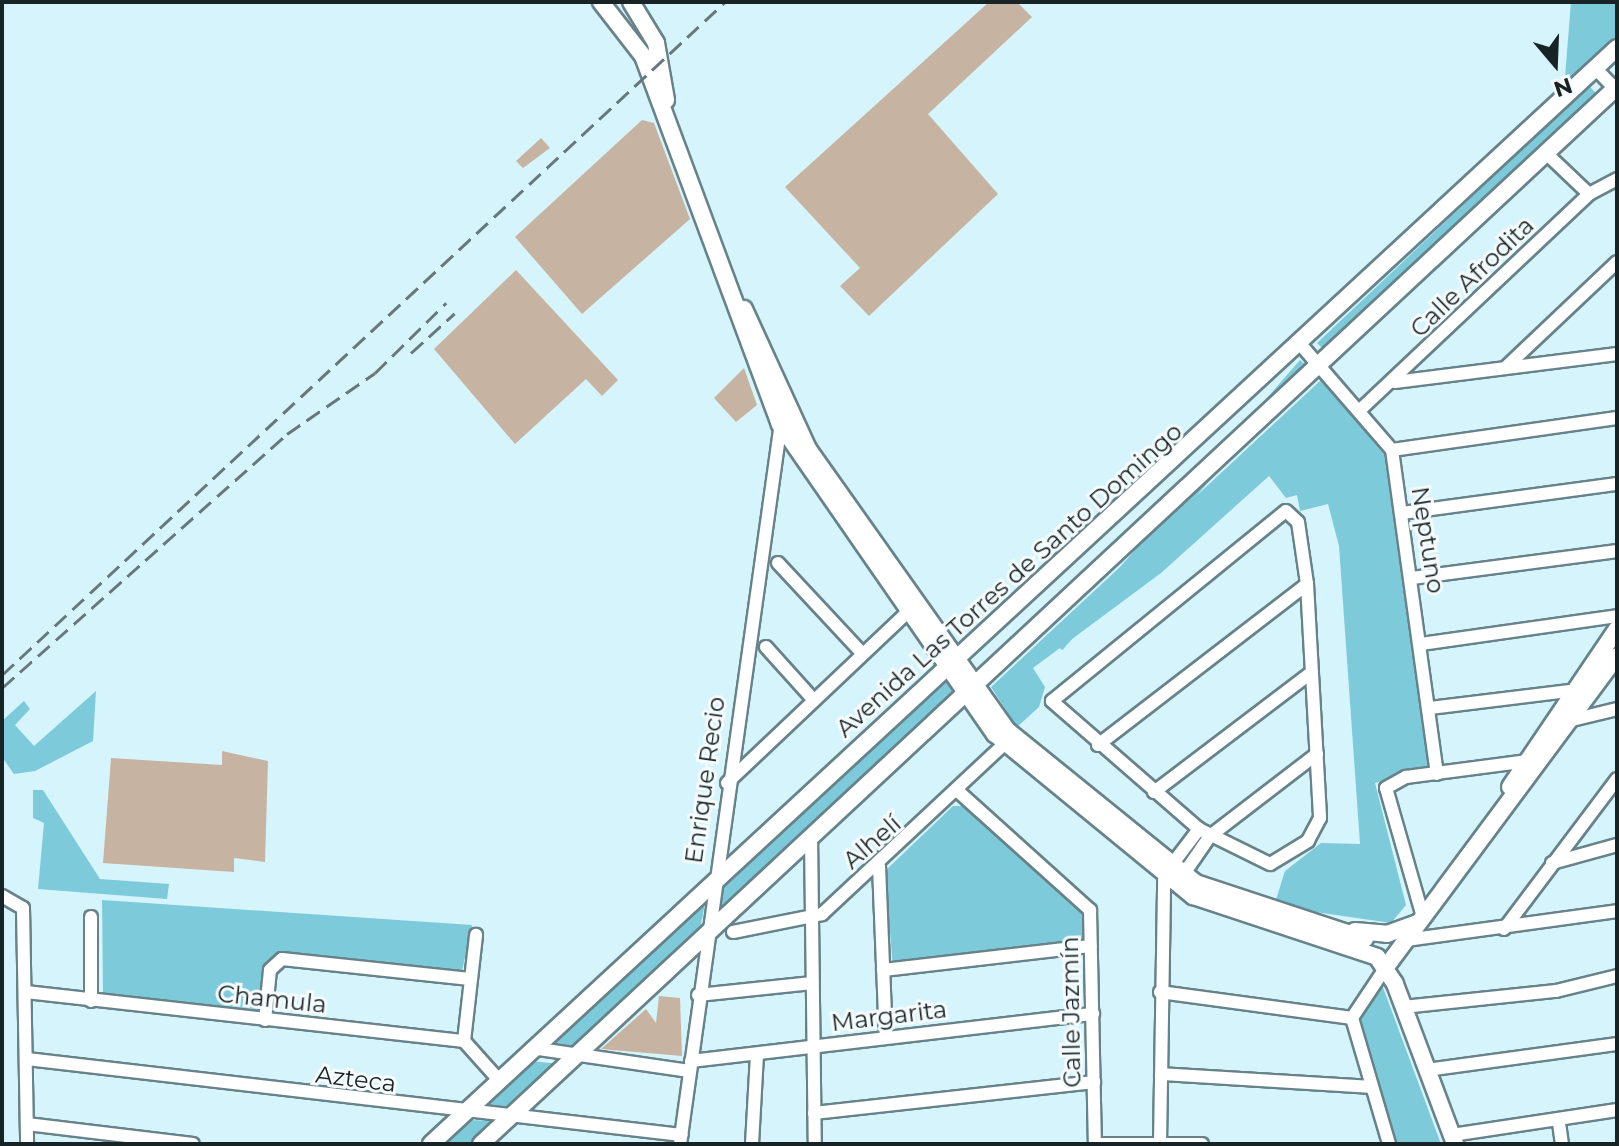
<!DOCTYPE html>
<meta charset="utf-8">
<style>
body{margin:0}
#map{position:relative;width:1619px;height:1146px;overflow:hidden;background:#d6f4fb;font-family:Montserrat,sans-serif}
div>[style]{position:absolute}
.green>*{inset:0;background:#7dcadb;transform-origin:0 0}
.building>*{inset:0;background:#c6b3a1}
.roads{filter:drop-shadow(2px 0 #678389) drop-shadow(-2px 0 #678389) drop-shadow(0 2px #678389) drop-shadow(0 -2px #678389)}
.minor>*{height:12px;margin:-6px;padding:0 6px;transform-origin:6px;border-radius:6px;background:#fff}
.tertiary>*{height:16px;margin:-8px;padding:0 8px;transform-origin:8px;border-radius:8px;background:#fff}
.rail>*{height:3px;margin-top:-1.5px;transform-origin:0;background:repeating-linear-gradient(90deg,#65787c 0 16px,transparent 0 24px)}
span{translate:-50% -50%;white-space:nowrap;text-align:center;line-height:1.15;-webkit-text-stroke:6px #f6fcfe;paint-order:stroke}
.street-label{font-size:24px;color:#172325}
.frame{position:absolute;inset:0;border:4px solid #172325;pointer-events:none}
.north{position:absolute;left:1515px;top:24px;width:80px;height:80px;-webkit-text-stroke:6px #f6fcfe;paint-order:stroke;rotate:161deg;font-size:22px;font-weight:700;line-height:32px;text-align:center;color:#172325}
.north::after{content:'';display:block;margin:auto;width:28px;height:36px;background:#172325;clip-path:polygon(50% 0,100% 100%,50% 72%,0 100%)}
</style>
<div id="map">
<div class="green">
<div style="clip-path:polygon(1571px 2px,1617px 2px,1617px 39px,1564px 90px)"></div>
<div style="clip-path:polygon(1589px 86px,1602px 99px,1325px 351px,1317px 343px)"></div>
<div style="left:1300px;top:360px;width:11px;height:375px;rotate:41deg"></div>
<div style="clip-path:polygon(1321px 380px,1386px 457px,1429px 768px,1375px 783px,1406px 905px,1391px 923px,1274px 906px,1285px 871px,1321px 843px,1360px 844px,1339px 546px,1328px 504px,1300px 511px,1297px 495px,1286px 498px,1269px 476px,1161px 573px,1033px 668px,1045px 687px,1039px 707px,1017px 727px,991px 687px)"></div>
<div style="clip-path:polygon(948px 678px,960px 697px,721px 907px,724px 887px)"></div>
<div style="clip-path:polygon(96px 691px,93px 741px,35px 771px,14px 774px,2px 757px,2px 721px,24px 701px,30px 709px,15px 725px,34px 746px)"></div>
<div style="clip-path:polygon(33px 790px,43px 790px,100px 879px,169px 884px,167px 899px,38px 889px,44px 823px,33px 818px)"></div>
<div style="clip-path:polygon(953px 806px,965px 806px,1083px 907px,1088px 941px,893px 968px,885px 871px)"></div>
<div style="clip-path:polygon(706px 898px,699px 935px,573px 1054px,543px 1050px)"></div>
<div style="clip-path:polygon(102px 900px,472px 925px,462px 971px,281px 951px,264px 964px,257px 1014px,103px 994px)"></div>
<div style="clip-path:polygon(1381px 982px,1441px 1144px,1397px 1144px,1356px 1026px)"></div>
<div style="clip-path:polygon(530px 1061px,561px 1064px,508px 1112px,479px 1109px)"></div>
<div style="clip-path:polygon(466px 1120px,498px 1121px,473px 1144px,440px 1144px)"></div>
</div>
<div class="building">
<div style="clip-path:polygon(989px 2px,1017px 2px,1032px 17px,928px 114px,998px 194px,869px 316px,840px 286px,860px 268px,785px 187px)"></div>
<div style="clip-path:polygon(642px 120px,654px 123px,690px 219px,582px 314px,515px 237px)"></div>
<div style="clip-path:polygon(541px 138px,550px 148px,523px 168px,516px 161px)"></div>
<div style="clip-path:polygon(516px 270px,618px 380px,602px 396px,586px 379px,515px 444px,434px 349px)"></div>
<div style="clip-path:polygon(744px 368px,757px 405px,736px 422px,714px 398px)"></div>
<div style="clip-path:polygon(222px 751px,268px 761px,265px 862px,234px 858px,234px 872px,103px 863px,111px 758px,222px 765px)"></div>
<div style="clip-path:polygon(659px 996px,680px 998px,682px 1056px,601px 1049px,646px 1009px,656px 1023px)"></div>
</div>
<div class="roads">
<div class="minor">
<div style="left:1595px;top:68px;width:32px;rotate:46deg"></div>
<div style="left:1547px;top:154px;width:58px;rotate:43.6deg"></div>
<div style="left:1301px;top:345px;width:139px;rotate:49.1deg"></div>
<div style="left:1392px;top:450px;width:327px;rotate:82.1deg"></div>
<div style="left:1506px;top:367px;width:153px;rotate:-43.4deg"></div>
<div style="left:1395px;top:382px;width:224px;rotate:-7.2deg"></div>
<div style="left:1360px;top:410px;width:315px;rotate:-43.3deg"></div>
<div style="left:1589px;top:194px;width:32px;rotate:-28deg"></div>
<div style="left:1392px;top:450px;width:227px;rotate:-8.1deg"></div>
<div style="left:1286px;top:511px;width:16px;rotate:43deg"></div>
<div style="left:1298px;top:522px;width:63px;rotate:81.7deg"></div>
<div style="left:1307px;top:584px;width:234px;rotate:86.8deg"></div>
<div style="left:1320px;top:818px;width:26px;rotate:118deg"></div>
<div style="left:1308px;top:841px;width:44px;rotate:148.8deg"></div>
<div style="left:1270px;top:864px;width:79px;rotate:-153.8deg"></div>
<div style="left:1199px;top:829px;width:195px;rotate:-139deg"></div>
<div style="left:1052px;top:701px;width:301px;rotate:-39.1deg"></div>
<div style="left:1402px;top:513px;width:217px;rotate:-7.7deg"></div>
<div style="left:778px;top:563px;width:122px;rotate:47deg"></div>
<div style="left:1412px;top:578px;width:207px;rotate:-7.5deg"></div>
<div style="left:1421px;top:644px;width:198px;rotate:-8.1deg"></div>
<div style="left:766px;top:647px;width:69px;rotate:48deg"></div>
<div style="left:1430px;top:708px;width:147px;rotate:-7deg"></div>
<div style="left:1572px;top:720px;width:46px;rotate:-13.7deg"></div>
<div style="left:1098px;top:745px;width:264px;rotate:-37.6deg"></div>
<div style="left:727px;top:783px;width:250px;rotate:-43.4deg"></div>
<div style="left:1154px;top:792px;width:198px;rotate:-37.2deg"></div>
<div style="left:960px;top:793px;width:175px;rotate:42deg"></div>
<div style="left:1090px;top:910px;width:234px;rotate:88.8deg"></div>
<div style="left:811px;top:836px;width:308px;rotate:89.3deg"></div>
<div style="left:1552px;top:863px;width:67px;rotate:-15.5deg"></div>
<div style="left:879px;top:866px;width:171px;rotate:87.7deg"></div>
<div style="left:1181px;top:878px;width:51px;rotate:-55.4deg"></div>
<div style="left:1210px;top:836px;width:135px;rotate:-37.5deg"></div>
<div style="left:2px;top:896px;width:24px;rotate:30deg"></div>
<div style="left:23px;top:908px;width:236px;rotate:89deg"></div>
<div style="left:91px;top:917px;width:84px;rotate:90deg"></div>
<div style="left:1423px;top:917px;width:134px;rotate:-106deg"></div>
<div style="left:1386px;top:788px;width:23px;rotate:-29deg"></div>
<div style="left:1406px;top:777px;width:123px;rotate:-7.5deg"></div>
<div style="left:1504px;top:929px;width:188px;rotate:-53deg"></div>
<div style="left:733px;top:932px;width:91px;rotate:-11.4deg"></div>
<div style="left:822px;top:914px;width:258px;rotate:-43deg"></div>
<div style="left:1406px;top:940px;width:213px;rotate:-7.8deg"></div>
<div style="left:1386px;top:967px;width:61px;rotate:123.7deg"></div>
<div style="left:1352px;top:1018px;width:131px;rotate:73.6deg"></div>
<div style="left:883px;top:970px;width:209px;rotate:-6.6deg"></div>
<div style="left:26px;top:992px;width:441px;rotate:6.4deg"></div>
<div style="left:464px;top:1041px;width:51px;rotate:48.2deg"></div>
<div style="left:1160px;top:992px;width:194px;rotate:7.7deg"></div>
<div style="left:698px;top:995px;width:115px;rotate:-6deg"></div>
<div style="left:1403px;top:1007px;width:154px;rotate:-6deg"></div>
<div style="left:1556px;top:991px;width:63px;rotate:-13.8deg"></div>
<div style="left:265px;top:1020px;width:50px;rotate:-84.3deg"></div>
<div style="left:270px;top:970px;width:16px;rotate:-43deg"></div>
<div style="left:282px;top:959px;width:189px;rotate:6.1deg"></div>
<div style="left:464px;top:1041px;width:107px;rotate:-83.5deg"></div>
<div style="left:532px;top:1048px;width:159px;rotate:8.3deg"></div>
<div style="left:27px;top:1059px;width:659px;rotate:6.62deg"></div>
<div style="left:691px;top:1061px;width:405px;rotate:-6.7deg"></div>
<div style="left:1427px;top:1070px;width:192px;rotate:-7.8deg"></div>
<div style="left:1161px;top:1074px;width:210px;rotate:3.5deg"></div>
<div style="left:814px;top:1113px;width:282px;rotate:-6.3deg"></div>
<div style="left:1559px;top:1123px;width:21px;rotate:82deg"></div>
<div style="left:27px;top:1124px;width:167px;rotate:6.9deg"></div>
<div style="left:1452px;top:1135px;width:167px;rotate:-8.6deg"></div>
<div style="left:680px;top:1144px;width:728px;rotate:-82.03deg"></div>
<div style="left:752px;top:1144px;width:90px;rotate:-86.8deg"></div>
<div style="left:1097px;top:1144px;width:105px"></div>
<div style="left:1160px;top:1144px;width:269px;rotate:-89.1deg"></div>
<div style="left:1164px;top:875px;width:58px;rotate:-52.7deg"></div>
</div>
<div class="tertiary">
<div style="left:601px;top:2px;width:68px;rotate:52.1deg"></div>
<div style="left:643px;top:56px;width:393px;rotate:69.6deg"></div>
<div style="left:780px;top:424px;width:377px;rotate:55.3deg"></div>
<div style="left:995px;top:734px;width:256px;rotate:39.3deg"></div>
<div style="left:1193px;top:896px;width:194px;rotate:18.3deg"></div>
<div style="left:1377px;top:957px;width:32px;rotate:56deg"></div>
<div style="left:1395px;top:984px;width:171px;rotate:69.4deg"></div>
<div style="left:631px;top:2px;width:48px;rotate:58.6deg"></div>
<div style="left:656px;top:43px;width:58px;rotate:80deg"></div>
<div style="left:744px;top:309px;width:154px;rotate:65.4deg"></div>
<div style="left:808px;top:449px;width:346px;rotate:54.7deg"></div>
<div style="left:1008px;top:731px;width:242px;rotate:39deg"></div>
<div style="left:1196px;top:883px;width:178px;rotate:18.3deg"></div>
<div style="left:1510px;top:787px;width:191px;rotate:-55.9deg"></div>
<div style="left:1355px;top:931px;width:32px;rotate:5deg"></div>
<div style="left:1387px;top:934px;width:33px;rotate:-20deg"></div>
<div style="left:1386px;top:967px;width:387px;rotate:-53.4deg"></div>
<div style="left:431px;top:1144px;width:1615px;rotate:-42.74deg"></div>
<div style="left:481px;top:1144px;width:1552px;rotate:-42.94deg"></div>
</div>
</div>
<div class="rail">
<div style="left:411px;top:353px;width:59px;rotate:-42.3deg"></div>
<div style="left:2px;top:675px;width:988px;rotate:-42.95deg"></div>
<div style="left:2px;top:688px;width:382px;rotate:-41.7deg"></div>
<div style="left:287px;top:434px;width:107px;rotate:-34.7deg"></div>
<div style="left:375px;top:373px;width:100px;rotate:-44.6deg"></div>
</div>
<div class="street-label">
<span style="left:1472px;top:277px;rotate:-44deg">Calle Afrodita</span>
<span style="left:1428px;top:540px;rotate:81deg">Neptuno</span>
<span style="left:1009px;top:580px;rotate:-42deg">Avenida Las Torres de Santo Domingo</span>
<span style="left:705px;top:780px;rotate:-82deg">Enrique Recio</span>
<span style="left:872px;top:842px;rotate:-41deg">Alhelí</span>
<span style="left:272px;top:999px;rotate:6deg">Chamula</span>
<span style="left:1071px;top:1012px;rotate:-91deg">Calle Jazmín</span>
<span style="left:889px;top:1016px;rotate:-7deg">Margarita</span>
<span style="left:356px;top:1079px;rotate:7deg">Azteca</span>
</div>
<div class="frame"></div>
<div class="north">N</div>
</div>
